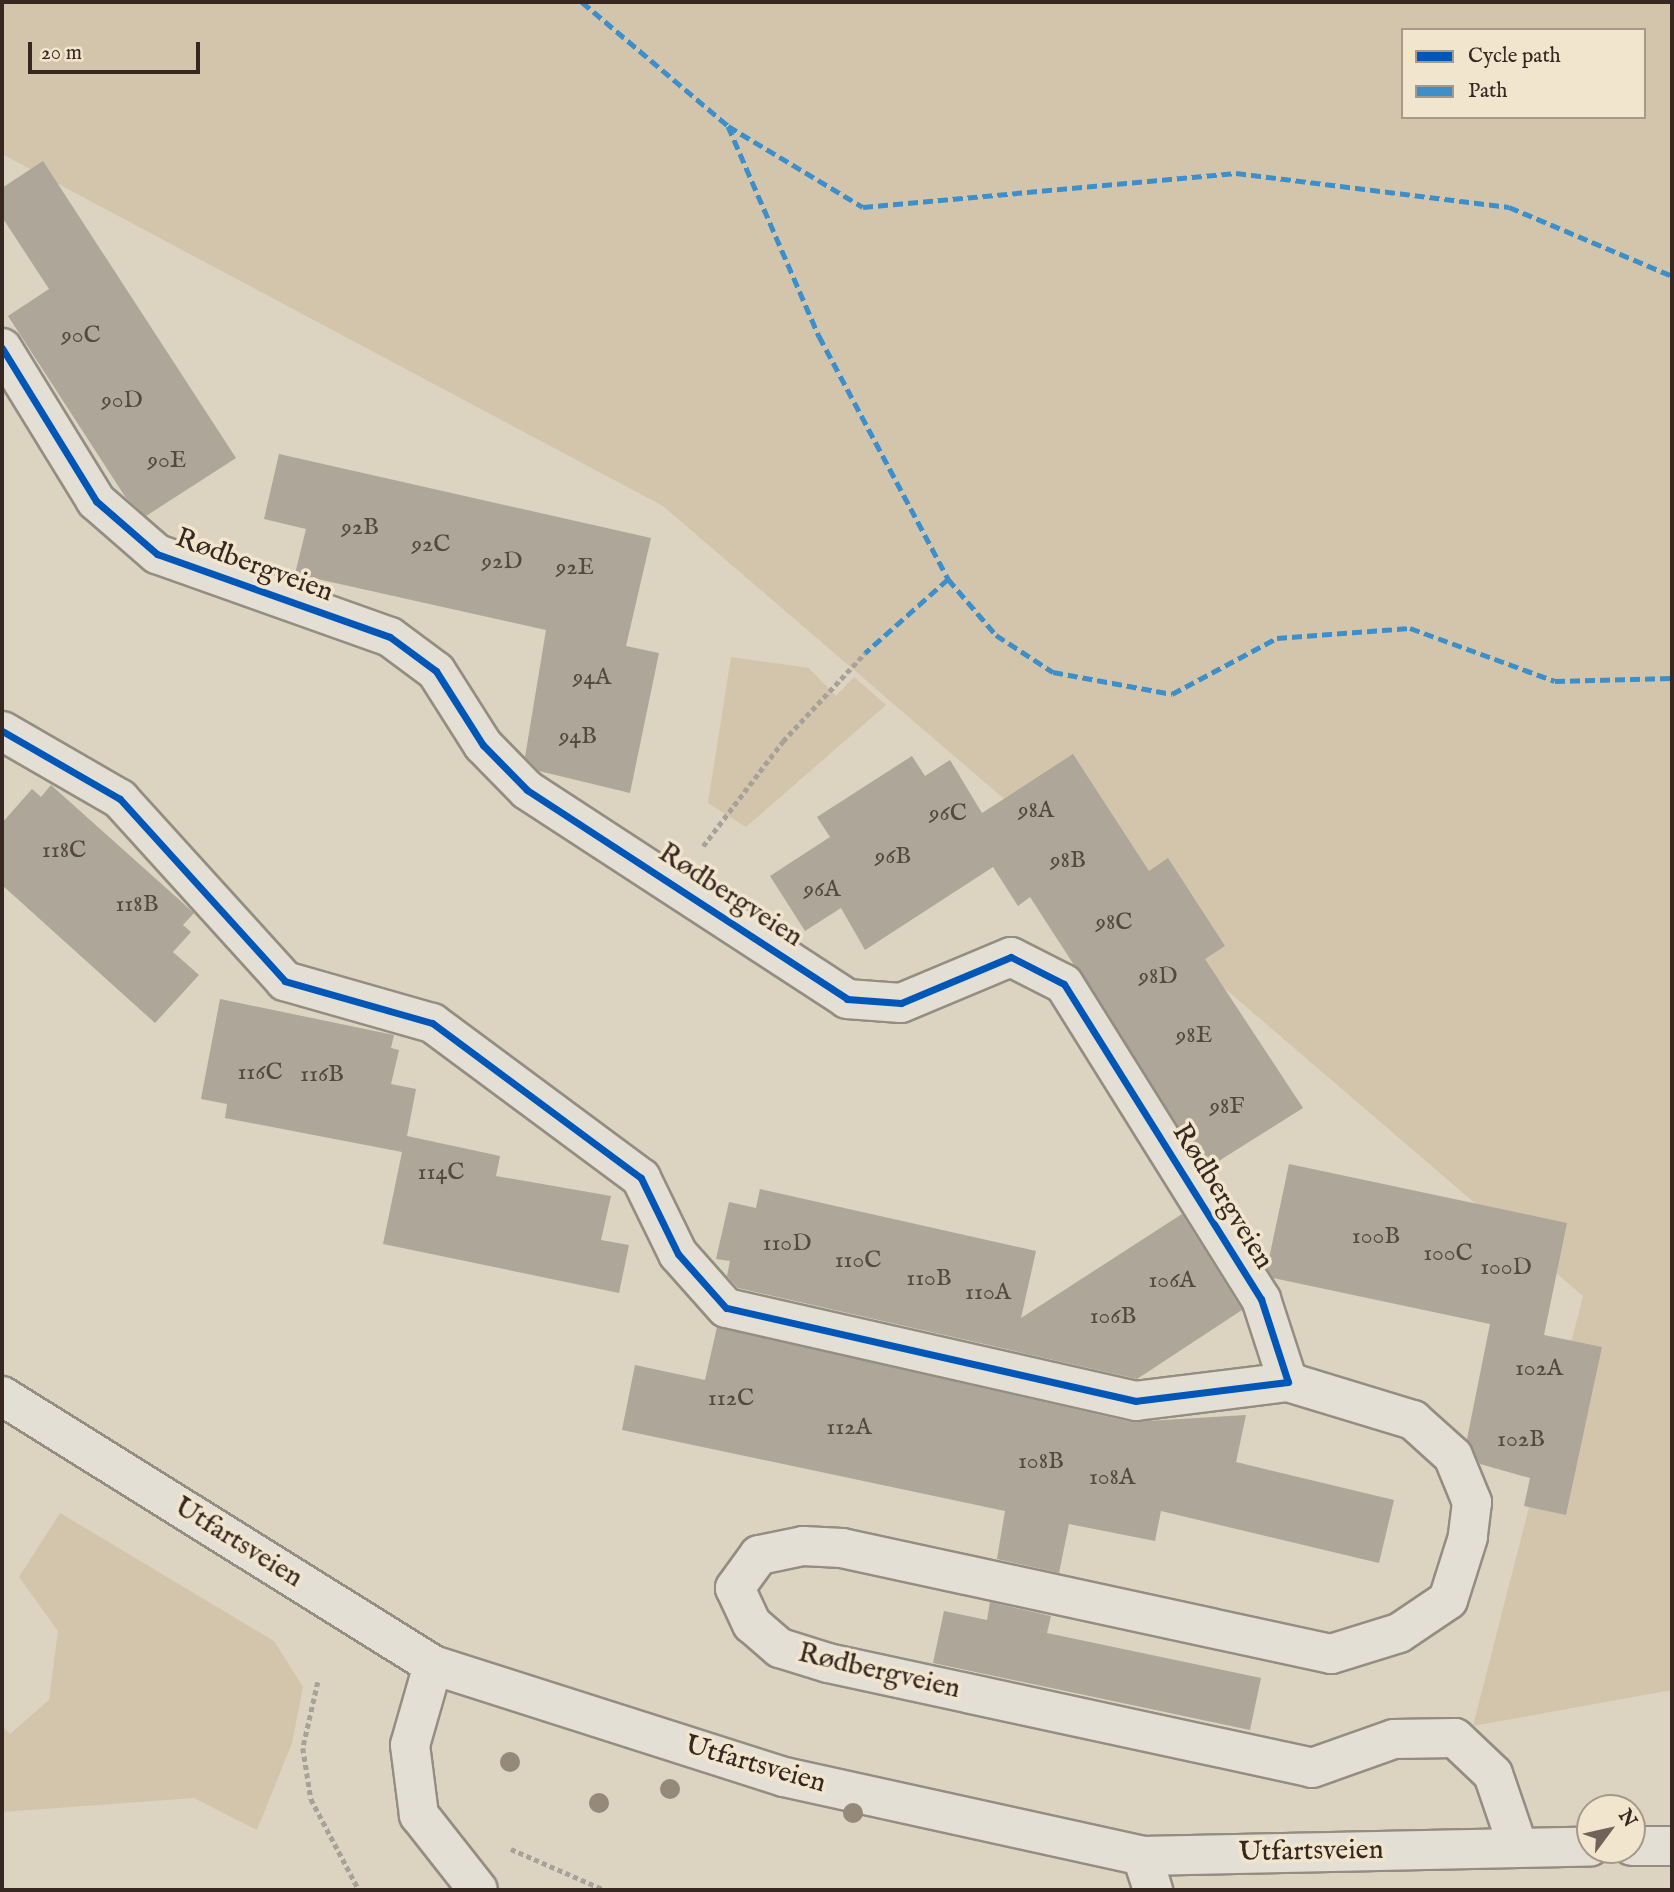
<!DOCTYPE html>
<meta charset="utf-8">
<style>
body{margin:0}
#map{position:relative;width:1674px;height:1892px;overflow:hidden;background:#dcd3c0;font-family:"IM FELL English",serif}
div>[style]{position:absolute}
.green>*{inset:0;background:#d3c5ab}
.building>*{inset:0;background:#ada699}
.path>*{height:4.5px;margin-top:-2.25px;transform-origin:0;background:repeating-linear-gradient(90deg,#a6a199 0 5px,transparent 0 8.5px)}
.roads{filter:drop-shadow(2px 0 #948d82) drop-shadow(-2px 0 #948d82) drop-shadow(0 2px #948d82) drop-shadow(0 -2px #948d82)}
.street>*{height:38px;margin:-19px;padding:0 19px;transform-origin:19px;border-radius:19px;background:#e4dfd5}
.quiet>*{height:5px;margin-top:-2.5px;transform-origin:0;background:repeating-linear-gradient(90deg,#3d8fcb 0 10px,transparent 0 15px)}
.cycleway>*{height:7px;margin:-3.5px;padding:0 3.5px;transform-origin:3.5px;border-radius:3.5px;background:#0057b8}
.trees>*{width:20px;height:20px;margin:-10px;border-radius:50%;background:#958979}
span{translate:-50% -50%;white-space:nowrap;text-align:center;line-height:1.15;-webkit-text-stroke:7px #f1e5ce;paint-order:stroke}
.number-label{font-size:24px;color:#54483f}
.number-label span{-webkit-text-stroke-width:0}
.street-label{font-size:28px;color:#362821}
.frame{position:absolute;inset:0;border:4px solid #362821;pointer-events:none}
.legend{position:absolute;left:1401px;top:28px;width:245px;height:91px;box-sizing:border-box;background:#f1e5ce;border:2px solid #a69989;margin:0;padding:9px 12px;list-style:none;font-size:21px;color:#362821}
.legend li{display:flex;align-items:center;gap:14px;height:35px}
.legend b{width:35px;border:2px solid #a69989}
.north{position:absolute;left:1576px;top:1794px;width:70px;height:70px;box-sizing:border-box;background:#f1e5ce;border:2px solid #a69989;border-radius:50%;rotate:57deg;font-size:19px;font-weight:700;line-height:28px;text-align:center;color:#362821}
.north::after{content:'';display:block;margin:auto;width:24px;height:32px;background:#706459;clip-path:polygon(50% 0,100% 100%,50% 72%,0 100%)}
.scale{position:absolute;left:28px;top:42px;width:172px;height:32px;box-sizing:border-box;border:4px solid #362821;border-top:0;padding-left:9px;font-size:21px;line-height:24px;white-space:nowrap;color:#362821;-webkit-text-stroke:5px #f1e5ce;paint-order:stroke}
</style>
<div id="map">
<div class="green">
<div style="clip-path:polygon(evenodd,2px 2px,1672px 2px,1672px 1690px,1473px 1726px,1583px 1296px,663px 506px,2px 154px,2px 2px,1403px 30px,1644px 30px,1644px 117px,1403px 117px,1403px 30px)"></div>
<div style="clip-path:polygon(731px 657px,809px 668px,836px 696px,854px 677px,886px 705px,746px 827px,708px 803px)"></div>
<div style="clip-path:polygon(60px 1513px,274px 1641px,303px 1687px,292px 1743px,257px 1830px,194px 1798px,2px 1812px,2px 1725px,10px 1734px,49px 1700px,58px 1631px,19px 1577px)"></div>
</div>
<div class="building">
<div style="clip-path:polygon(43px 161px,236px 458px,146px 516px,126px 498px,8px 316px,49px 289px,2px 217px,2px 188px)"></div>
<div style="clip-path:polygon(279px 454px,651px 538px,626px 646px,659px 653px,630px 793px,539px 771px,525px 757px,546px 630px,295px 574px,306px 529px,264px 519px)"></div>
<div style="clip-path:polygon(1073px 754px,1149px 871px,1168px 858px,1225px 946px,1205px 959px,1303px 1108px,1206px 1169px,1030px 897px,1018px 906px,993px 867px,865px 950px,841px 908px,805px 931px,770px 876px,830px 837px,817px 817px,912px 756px,925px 776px,950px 760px,982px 813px)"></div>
<div style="clip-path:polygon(51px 785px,194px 913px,183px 925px,191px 932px,173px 952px,199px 975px,155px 1023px,2px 885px,2px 823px,32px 789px,41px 797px)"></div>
<div style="clip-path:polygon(220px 999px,394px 1035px,391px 1048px,399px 1050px,391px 1084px,416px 1089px,407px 1136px,500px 1156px,496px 1176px,611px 1196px,601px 1240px,629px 1245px,619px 1293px,383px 1244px,402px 1152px,225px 1118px,227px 1104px,201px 1099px)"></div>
<div style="clip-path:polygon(1289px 1164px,1567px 1223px,1544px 1335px,1602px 1347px,1566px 1515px,1524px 1506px,1530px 1478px,1480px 1464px,1467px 1439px,1490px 1324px,1273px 1278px,1267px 1268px)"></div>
<div style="clip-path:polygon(760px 1189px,1036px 1251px,1021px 1318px,1182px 1214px,1242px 1310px,1137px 1379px,738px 1288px,727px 1276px,730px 1261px,716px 1259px,729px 1202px,756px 1208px)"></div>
<div style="clip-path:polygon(717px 1327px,1131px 1422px,1246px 1415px,1236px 1462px,1394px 1500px,1379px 1563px,1161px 1511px,1155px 1541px,1069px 1524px,1059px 1573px,997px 1559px,1005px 1511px,622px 1430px,635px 1365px,705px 1380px)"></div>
<div style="clip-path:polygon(990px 1602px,1051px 1616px,1047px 1633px,1261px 1678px,1250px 1730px,933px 1663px,944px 1611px,987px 1620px)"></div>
</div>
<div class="path">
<div style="left:703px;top:846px;width:132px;rotate:-52.7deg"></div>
<div style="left:783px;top:741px;width:120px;rotate:-47deg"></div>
<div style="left:318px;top:1682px;width:68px;rotate:102.8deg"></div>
<div style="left:303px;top:1748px;width:52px;rotate:81.1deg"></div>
<div style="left:311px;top:1799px;width:103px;rotate:62.2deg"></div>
<div style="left:511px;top:1849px;width:103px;rotate:23.6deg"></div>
</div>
<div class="roads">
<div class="street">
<div style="left:2px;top:348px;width:180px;rotate:58.4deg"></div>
<div style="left:96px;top:501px;width:81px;rotate:41deg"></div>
<div style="left:157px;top:554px;width:247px;rotate:19.6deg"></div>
<div style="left:390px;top:637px;width:57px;rotate:36.5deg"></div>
<div style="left:436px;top:671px;width:88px;rotate:57.6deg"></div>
<div style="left:483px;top:745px;width:63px;rotate:45.6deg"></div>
<div style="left:527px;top:790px;width:382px;rotate:33.1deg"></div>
<div style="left:847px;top:999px;width:54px;rotate:4.2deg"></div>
<div style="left:901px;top:1003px;width:119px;rotate:-22.7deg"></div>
<div style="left:1011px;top:957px;width:59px;rotate:27deg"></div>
<div style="left:1064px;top:984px;width:372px;rotate:58deg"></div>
<div style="left:1261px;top:1299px;width:87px;rotate:72deg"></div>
<div style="left:1288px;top:1382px;width:153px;rotate:172.9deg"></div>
<div style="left:1136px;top:1401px;width:420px;rotate:-167.2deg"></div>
<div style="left:726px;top:1308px;width:72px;rotate:-131.6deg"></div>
<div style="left:678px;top:1254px;width:85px;rotate:-116deg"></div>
<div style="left:641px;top:1178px;width:260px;rotate:-143.4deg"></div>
<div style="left:432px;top:1023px;width:153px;rotate:-164.1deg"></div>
<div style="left:285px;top:981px;width:246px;rotate:-132.2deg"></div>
<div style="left:120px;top:799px;width:136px;rotate:-150deg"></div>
<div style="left:1288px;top:1382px;width:131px;rotate:16.9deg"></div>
<div style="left:1413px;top:1420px;width:54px;rotate:42deg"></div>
<div style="left:1453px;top:1456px;width:50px;rotate:67.6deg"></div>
<div style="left:1472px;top:1502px;width:35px;rotate:97deg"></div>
<div style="left:1468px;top:1537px;width:66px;rotate:107.6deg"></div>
<div style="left:1448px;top:1600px;width:59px;rotate:146deg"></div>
<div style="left:1399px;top:1633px;width:71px;rotate:162.8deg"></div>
<div style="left:1331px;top:1654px;width:500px;rotate:-167.77deg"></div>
<div style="left:842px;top:1548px;width:39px;rotate:-177deg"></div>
<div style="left:803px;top:1546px;width:45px;rotate:168.4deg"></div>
<div style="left:759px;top:1555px;width:41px;rotate:126deg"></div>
<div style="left:735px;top:1588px;width:40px;rotate:65deg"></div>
<div style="left:752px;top:1624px;width:37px;rotate:41deg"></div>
<div style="left:780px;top:1648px;width:50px;rotate:17.4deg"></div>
<div style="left:828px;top:1663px;width:495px;rotate:12.2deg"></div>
<div style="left:1312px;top:1768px;width:87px;rotate:-19.5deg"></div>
<div style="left:1394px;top:1739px;width:61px;rotate:-0.9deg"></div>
<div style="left:1455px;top:1738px;width:52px;rotate:43.5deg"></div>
<div style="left:1493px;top:1774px;width:77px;rotate:71.1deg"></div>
<div style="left:2px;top:1396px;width:508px;rotate:31.97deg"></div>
<div style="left:433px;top:1665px;width:368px;rotate:17.7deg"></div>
<div style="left:784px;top:1777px;width:367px;rotate:12.4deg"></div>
<div style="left:1142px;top:1856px;width:448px;rotate:-1.2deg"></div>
<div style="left:433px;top:1665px;width:83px;rotate:106deg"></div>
<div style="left:410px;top:1745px;width:71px;rotate:82.7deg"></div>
<div style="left:419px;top:1815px;width:95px;rotate:51.8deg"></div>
<div style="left:1632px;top:1846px;width:40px"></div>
<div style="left:1142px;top:1856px;width:36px;rotate:72deg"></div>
</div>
</div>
<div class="quiet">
<div style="left:582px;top:2px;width:192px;rotate:40.3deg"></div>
<div style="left:728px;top:126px;width:157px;rotate:31deg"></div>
<div style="left:863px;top:207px;width:375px;rotate:-5.2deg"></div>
<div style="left:1236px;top:173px;width:275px;rotate:7.1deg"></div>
<div style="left:1509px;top:207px;width:177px;rotate:22.9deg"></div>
<div style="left:728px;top:126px;width:229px;rotate:66.6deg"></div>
<div style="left:819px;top:336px;width:275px;rotate:62deg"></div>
<div style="left:948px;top:579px;width:111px;rotate:138.3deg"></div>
<div style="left:948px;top:579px;width:74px;rotate:49.4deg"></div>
<div style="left:996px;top:635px;width:68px;rotate:33deg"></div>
<div style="left:1053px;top:672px;width:121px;rotate:10.5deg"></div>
<div style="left:1172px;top:694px;width:119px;rotate:-28.1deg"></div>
<div style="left:1277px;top:638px;width:133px;rotate:-4.3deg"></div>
<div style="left:1410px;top:628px;width:154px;rotate:20.1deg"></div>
<div style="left:1555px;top:681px;width:117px;rotate:-1.5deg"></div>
</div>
<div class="cycleway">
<div style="left:2px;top:348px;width:180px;rotate:58.4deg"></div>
<div style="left:96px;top:501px;width:81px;rotate:41deg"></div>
<div style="left:157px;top:554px;width:247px;rotate:19.6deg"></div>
<div style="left:390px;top:637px;width:57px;rotate:36.5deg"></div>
<div style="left:436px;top:671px;width:88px;rotate:57.6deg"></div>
<div style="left:483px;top:745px;width:63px;rotate:45.6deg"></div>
<div style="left:527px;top:790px;width:382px;rotate:33.1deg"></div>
<div style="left:847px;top:999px;width:54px;rotate:4.2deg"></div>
<div style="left:901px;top:1003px;width:119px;rotate:-22.7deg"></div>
<div style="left:1011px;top:957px;width:59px;rotate:27deg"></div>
<div style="left:1064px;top:984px;width:372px;rotate:58deg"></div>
<div style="left:1261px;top:1299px;width:87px;rotate:72deg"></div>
<div style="left:1288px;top:1382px;width:153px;rotate:172.9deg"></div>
<div style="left:1136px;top:1401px;width:420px;rotate:-167.2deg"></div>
<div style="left:726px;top:1308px;width:72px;rotate:-131.6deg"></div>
<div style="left:678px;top:1254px;width:85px;rotate:-116deg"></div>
<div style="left:641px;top:1178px;width:260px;rotate:-143.4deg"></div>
<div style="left:432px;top:1023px;width:153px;rotate:-164.1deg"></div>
<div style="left:285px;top:981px;width:246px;rotate:-132.2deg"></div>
<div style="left:120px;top:799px;width:136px;rotate:-150deg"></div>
</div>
<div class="trees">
<div style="left:510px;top:1762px"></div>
<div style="left:670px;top:1789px"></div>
<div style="left:599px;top:1803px"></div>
<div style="left:853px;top:1813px"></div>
</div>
<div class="number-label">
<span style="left:81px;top:336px">90C</span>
<span style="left:122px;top:401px">90D</span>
<span style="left:167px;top:461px">90E</span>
<span style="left:360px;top:528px">92B</span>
<span style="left:431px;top:545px">92C</span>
<span style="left:502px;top:562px">92D</span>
<span style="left:575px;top:568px">92E</span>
<span style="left:592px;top:678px">94A</span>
<span style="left:578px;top:737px">94B</span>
<span style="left:1036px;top:811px">98A</span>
<span style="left:948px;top:814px">96C</span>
<span style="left:64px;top:851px">118C</span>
<span style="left:893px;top:857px">96B</span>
<span style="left:1068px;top:861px">98B</span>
<span style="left:822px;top:890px">96A</span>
<span style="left:137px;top:905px">118B</span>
<span style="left:1114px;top:923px">98C</span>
<span style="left:1158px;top:977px">98D</span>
<span style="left:1194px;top:1036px">98E</span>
<span style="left:260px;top:1073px">116C</span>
<span style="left:322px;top:1075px">116B</span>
<span style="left:1227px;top:1107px">98F</span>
<span style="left:441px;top:1173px">114C</span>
<span style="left:1376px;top:1237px">100B</span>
<span style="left:787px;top:1244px">110D</span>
<span style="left:1448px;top:1254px">100C</span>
<span style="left:858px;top:1261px">110C</span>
<span style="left:1506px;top:1268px">100D</span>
<span style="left:929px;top:1279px">110B</span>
<span style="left:1172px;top:1281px">106A</span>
<span style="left:988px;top:1293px">110A</span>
<span style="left:1113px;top:1317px">106B</span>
<span style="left:1539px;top:1369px">102A</span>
<span style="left:731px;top:1399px">112C</span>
<span style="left:849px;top:1428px">112A</span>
<span style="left:1521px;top:1440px">102B</span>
<span style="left:1041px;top:1462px">108B</span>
<span style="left:1112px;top:1478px">108A</span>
</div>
<div class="street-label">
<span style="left:254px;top:566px;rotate:20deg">Rødbergveien</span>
<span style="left:730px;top:896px;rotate:33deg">Rødbergveien</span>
<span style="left:1222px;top:1197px;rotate:58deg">Rødbergveien</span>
<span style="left:238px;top:1543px;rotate:32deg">Utfartsveien</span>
<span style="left:879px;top:1672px;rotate:13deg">Rødbergveien</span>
<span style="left:755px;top:1765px;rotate:16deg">Utfartsveien</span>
<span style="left:1311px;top:1852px;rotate:-1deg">Utfartsveien</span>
</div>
<div class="frame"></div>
<ul class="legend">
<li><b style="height:9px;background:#0057b8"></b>Cycle path</li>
<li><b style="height:9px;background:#3d8fcb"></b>Path</li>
</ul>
<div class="north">N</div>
<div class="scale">20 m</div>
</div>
